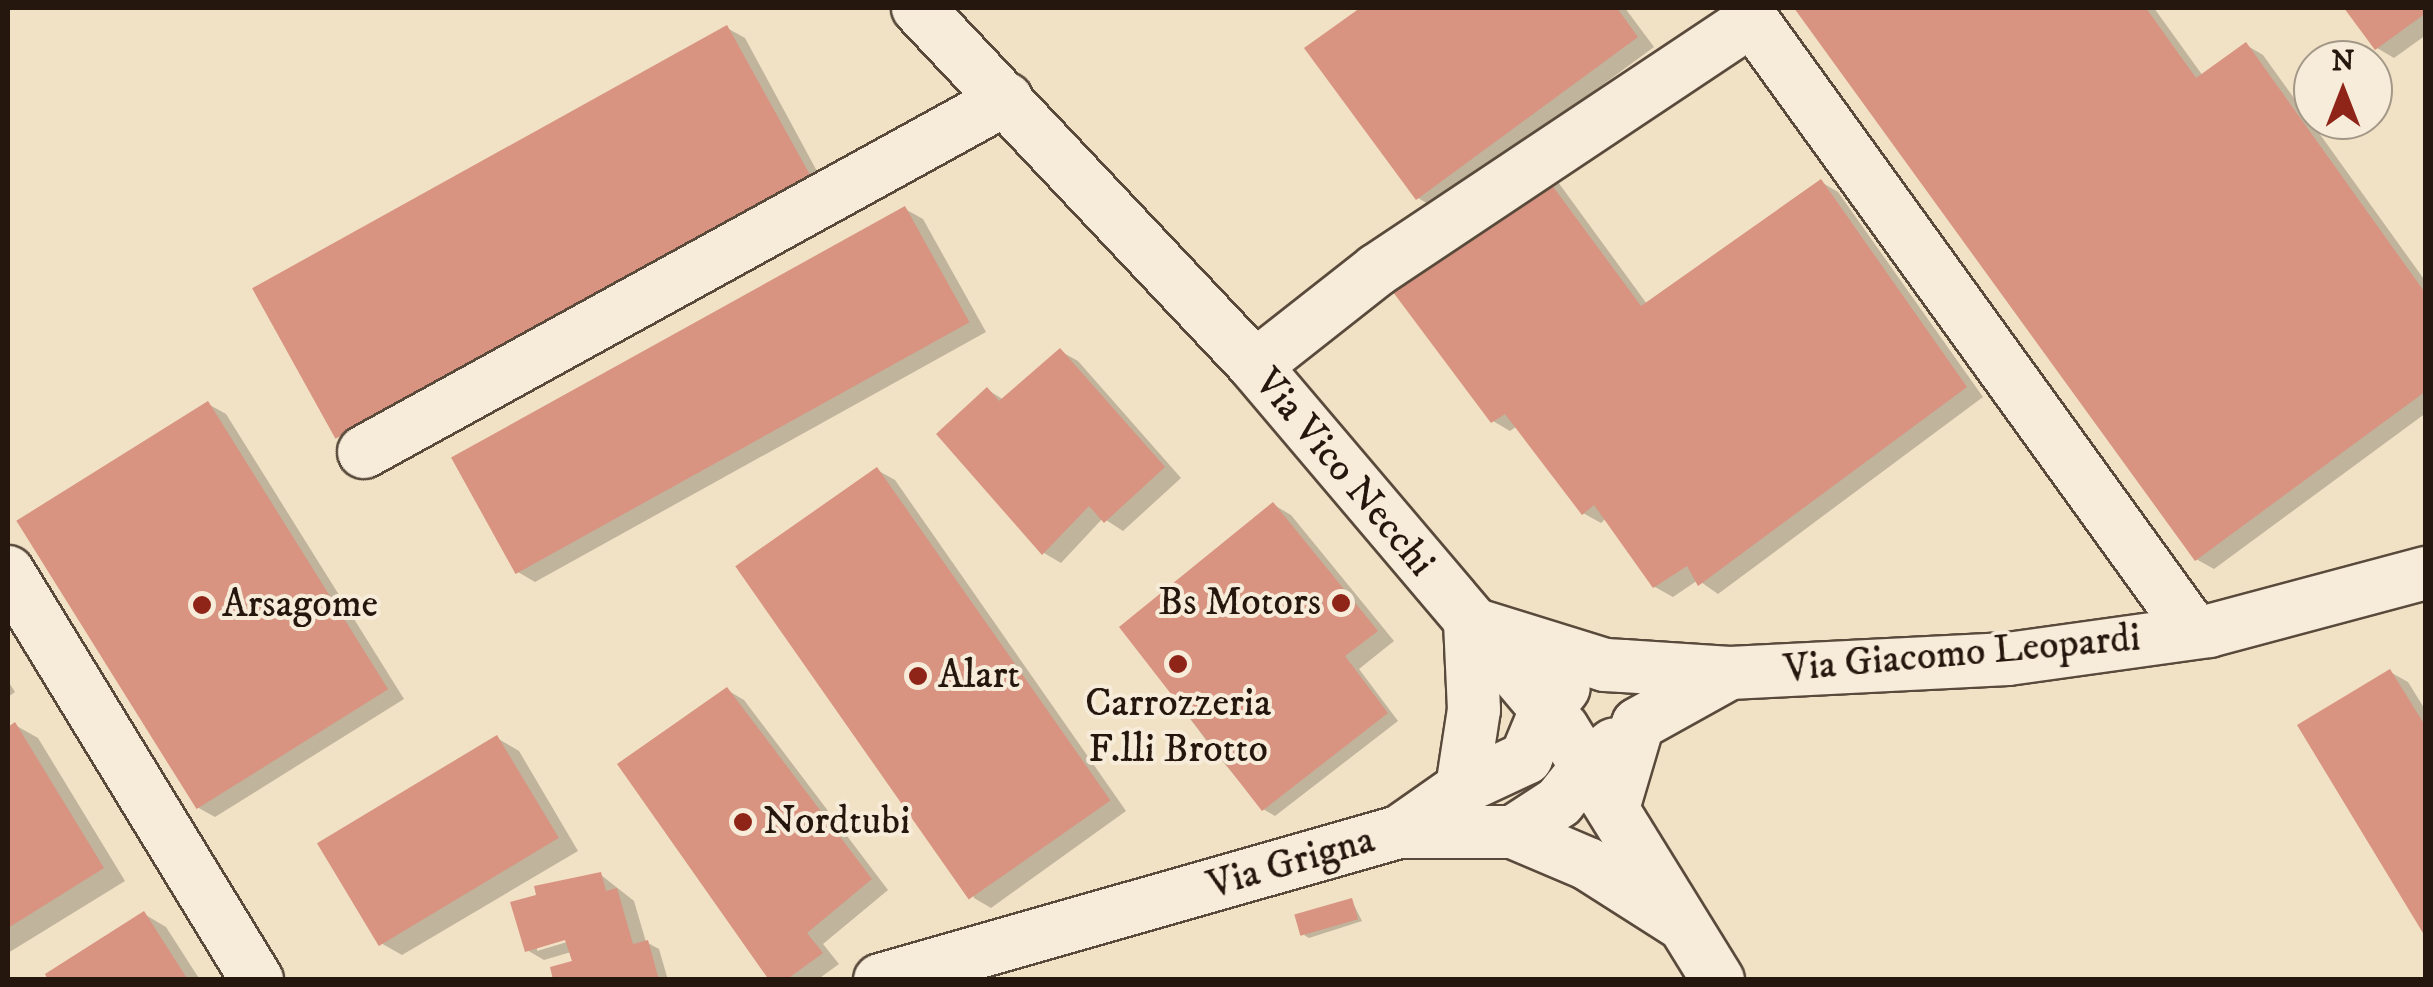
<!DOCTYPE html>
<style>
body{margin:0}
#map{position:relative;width:2433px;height:987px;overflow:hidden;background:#f1e1c5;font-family:"IM FELL DW Pica",serif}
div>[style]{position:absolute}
.shadow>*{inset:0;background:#0003}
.building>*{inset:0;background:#d89381;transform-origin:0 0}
.roads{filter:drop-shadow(2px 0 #594a3c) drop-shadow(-2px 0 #594a3c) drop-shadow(0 2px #594a3c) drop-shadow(0 -2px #594a3c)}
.minor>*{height:52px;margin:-26px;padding:0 26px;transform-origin:26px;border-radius:26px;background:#f6ecd9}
.dots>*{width:28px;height:28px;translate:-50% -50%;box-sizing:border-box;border:5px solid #f6ecd9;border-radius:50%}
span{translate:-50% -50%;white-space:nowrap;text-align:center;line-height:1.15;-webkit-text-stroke:8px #f6ecd9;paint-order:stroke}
.street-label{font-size:40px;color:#26170e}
.poi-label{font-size:40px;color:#26170e}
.right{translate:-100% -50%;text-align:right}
.left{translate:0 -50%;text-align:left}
.frame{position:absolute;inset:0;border:10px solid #26170e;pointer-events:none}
.north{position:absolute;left:2293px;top:40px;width:100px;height:100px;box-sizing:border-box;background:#f6ecd9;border:2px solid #a39788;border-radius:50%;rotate:0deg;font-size:28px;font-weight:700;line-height:40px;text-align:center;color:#26170e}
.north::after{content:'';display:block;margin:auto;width:35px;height:45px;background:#8f2418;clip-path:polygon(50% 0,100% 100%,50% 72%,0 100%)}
</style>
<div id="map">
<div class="shadow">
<div style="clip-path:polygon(1364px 8px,1625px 8px,1654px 47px,1435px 208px,1418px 198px,1308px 49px)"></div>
<div style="clip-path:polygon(1797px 8px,2154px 8px,2203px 76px,2246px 45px,2263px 55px,2426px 282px,2426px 413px,2214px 569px,2196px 559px)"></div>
<div style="clip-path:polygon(2348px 8px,2426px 8px,2426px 35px,2394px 58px,2377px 48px)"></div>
<div style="clip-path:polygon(727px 28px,745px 38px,825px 186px,352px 442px,334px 432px)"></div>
<div style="clip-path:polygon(1540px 172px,1558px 182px,1647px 304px,1821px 182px,1838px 192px,1983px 397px,1718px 594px,1698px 580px,1673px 597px,1655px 587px,1606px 518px,1601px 523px,1583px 513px,1517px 426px,1510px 431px,1493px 421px)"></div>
<div style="clip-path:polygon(905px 209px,923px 219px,986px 332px,535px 582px,518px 572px)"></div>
<div style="clip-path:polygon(1060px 351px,1078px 361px,1181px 478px,1123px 531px,1103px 518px,1061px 563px,1044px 553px,988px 390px,1004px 400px)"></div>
<div style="clip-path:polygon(208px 404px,226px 414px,404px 699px,215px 817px,197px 807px)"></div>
<div style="clip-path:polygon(877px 470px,895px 480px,1126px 811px,991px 908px,974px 898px)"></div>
<div style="clip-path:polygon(1274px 505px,1291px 515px,1394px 641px,1359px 669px,1398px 721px,1275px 816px,1263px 809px,1218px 756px,1122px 628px)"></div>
<div style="clip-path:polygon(2390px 672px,2408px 682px,2426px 711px,2426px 933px)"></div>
<div style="clip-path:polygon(8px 681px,15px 692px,8px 697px)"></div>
<div style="clip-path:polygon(727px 690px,744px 700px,888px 890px,823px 944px,839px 964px,817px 980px,772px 980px)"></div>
<div style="clip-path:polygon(15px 725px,38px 738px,125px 881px,8px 953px,8px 730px)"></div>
<div style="clip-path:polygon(497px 738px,519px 751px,578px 851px,402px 955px,379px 942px)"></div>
<div style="clip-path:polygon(evenodd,601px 875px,634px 901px,646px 942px,659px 949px,668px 980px,556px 980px,577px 962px,571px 952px,544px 960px,527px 950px,540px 897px,537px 888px,601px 875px,576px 935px,577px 939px,537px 951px,537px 946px,576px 935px)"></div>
<div style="clip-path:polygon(1352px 901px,1362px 921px,1309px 938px,1304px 935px)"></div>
<div style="clip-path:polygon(144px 914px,166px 927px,200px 980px,51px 980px)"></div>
</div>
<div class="building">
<div style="clip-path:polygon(1360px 8px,1617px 8px,1638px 37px,1416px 200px,1304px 48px)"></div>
<div style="clip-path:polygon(1794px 8px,2146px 8px,2196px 78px,2246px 42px,2426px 294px,2426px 391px,2195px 561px)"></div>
<div style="clip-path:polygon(2344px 8px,2426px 8px,2426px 13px,2375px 50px)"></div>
<div style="left:727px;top:25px;width:172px;height:543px;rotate:61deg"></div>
<div style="clip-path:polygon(1540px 169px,1641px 306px,1821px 179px,1967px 387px,1698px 586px,1687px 566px,1653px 588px,1594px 505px,1582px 515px,1505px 414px,1491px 423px,1387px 284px)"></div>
<div style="left:905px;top:206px;width:133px;height:519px;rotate:61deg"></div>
<div style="clip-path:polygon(1060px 348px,1165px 467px,1104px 523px,1089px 506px,1042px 555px,936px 434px,987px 387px,999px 401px)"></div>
<div style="left:208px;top:401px;width:340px;height:226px;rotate:58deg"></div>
<div style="left:877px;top:467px;width:407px;height:173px;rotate:55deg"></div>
<div style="clip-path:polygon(1273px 502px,1378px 631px,1345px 656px,1388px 713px,1262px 811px,1119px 627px)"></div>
<div style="clip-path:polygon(2390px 669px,2426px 727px,2426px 938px,2297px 725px)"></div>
<div style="clip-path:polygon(727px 687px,872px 879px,807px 933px,823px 953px,786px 980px,769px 980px,617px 764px)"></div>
<div style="clip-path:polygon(15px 722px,104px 868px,8px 928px,8px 727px)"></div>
<div style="left:497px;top:735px;width:120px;height:210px;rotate:59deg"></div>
<div style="clip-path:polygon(601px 872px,606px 891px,617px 888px,633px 944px,648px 940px,659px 980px,553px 980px,550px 967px,572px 961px,565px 940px,525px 952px,510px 902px,536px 895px,534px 886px)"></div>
<div style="left:1352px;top:898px;width:22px;height:60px;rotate:74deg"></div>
<div style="clip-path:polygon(144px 911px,188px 980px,48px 980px,45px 974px)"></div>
</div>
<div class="roads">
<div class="minor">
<div style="left:918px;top:8px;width:492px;rotate:46.7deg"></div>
<div style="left:1255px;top:366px;width:476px;rotate:49.7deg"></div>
<div style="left:1563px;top:729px;width:295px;rotate:58.3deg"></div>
<div style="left:1255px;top:366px;width:155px;rotate:-38.2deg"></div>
<div style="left:1377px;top:270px;width:451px;rotate:-33.7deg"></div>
<div style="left:1752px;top:20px;width:755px;rotate:54.16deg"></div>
<div style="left:364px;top:452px;width:733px;rotate:-28.8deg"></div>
<div style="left:8px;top:572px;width:478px;rotate:58.6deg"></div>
<div style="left:1462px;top:788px;width:71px;rotate:-25.1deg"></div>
<div style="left:1526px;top:758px;width:52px;rotate:-67.4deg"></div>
<div style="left:1546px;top:710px;width:28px;rotate:-51deg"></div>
<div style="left:1614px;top:805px;width:84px;rotate:-73.5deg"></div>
<div style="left:1638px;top:724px;width:105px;rotate:-29deg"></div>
<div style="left:1399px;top:832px;width:77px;rotate:-34.9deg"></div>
<div style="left:1462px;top:788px;width:79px;rotate:-81.3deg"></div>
<div style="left:1474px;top:710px;width:87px;rotate:-92.6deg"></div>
<div style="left:1470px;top:623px;width:141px;rotate:17.3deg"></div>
<div style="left:1605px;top:665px;width:18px;rotate:3deg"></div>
<div style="left:1623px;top:666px;width:107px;rotate:3.7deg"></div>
<div style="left:1730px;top:673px;width:278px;rotate:-2.9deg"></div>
<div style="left:2008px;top:659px;width:203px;rotate:-7.9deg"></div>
<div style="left:2209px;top:631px;width:225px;rotate:-15deg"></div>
<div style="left:1513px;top:832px;width:55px;rotate:-33.1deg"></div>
<div style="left:1559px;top:802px;width:45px;rotate:-51.3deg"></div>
<div style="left:1587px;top:767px;width:35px;rotate:-40deg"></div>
<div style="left:880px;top:980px;width:540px;rotate:-15.92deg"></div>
<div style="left:1399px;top:832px;width:114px"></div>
<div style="left:1513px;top:832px;width:82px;rotate:23.1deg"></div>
<div style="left:1588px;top:864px;width:108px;rotate:32.5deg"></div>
</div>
</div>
<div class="dots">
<div style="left:1341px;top:603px;background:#8f2418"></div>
<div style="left:202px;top:605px;background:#8f2418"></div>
<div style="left:1178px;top:664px;background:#8f2418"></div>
<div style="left:918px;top:676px;background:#8f2418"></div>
<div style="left:743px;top:822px;background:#8f2418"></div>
</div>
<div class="street-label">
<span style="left:1344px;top:473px;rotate:50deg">Via Vico Necchi</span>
<span style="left:1962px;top:654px;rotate:-5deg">Via Giacomo Leopardi</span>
<span style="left:1291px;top:863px;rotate:-16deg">Via Grigna</span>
</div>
<div class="poi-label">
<span class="right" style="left:1321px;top:603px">Bs Motors</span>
<span class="left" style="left:222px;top:605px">Arsagome</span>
<span class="left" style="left:938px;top:676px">Alart</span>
<span style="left:1178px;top:727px">Carrozzeria<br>F.lli Brotto</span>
<span class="left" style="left:763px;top:822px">Nordtubi</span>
</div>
<div class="frame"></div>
<div class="north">N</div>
</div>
